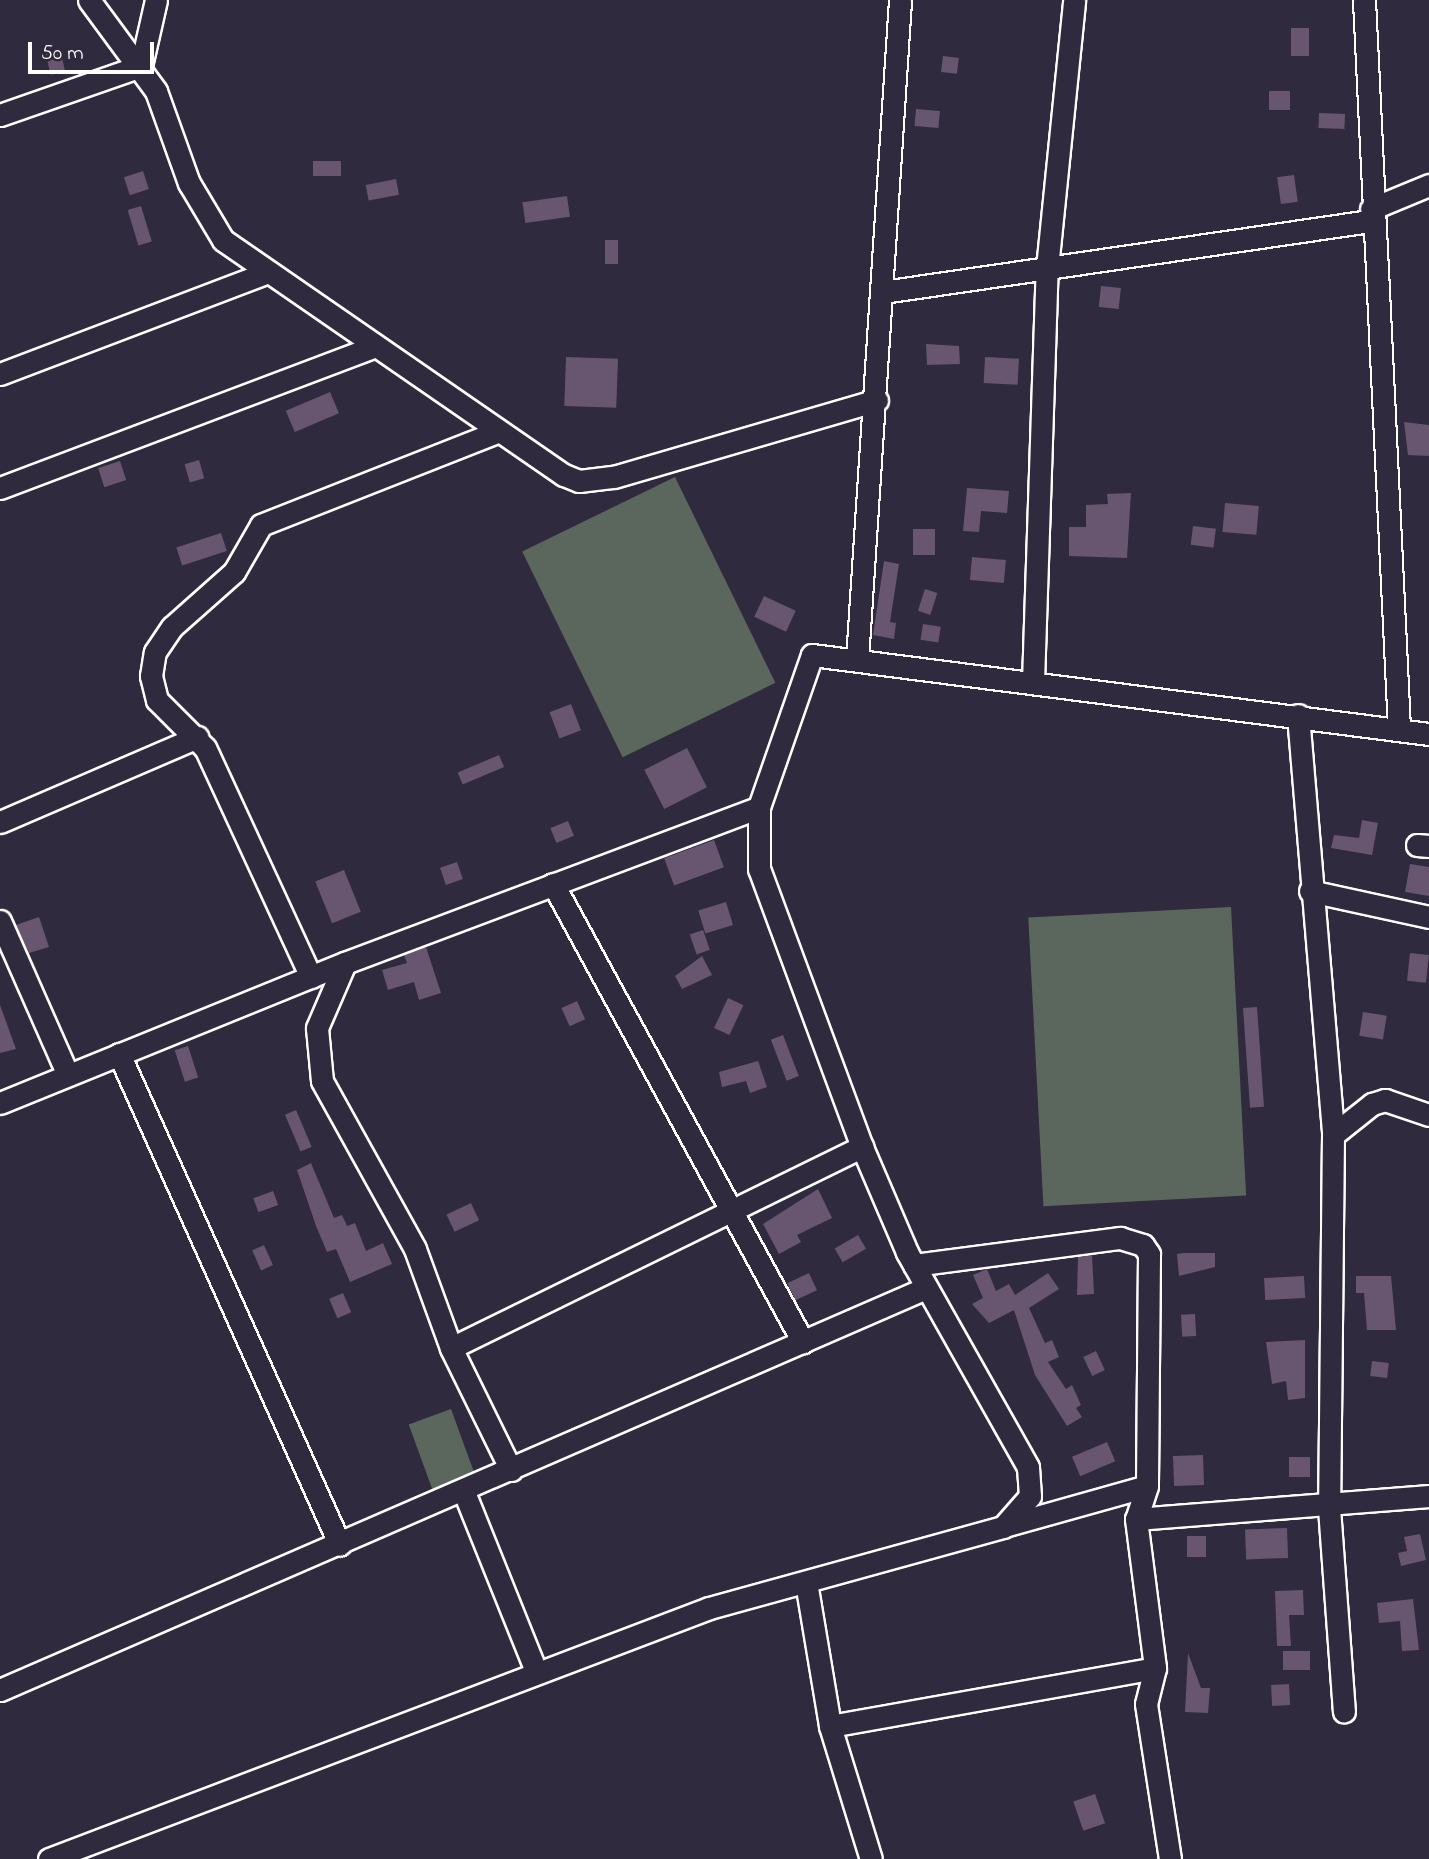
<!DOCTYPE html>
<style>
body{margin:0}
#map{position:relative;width:1429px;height:1859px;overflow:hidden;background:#2f2a3d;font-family:"Indie Flower",sans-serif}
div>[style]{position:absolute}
.green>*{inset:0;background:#5b675c;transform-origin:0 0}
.building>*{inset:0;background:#68556f;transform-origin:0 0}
.roads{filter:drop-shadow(2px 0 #fff) drop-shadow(-2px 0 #fff) drop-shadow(0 2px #fff) drop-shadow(0 -2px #fff)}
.minor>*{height:21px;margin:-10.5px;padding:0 10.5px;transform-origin:10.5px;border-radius:10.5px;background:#2f2a3d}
span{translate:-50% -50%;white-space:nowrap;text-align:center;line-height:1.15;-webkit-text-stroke:5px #2f2a3d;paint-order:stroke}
.scale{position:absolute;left:28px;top:42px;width:126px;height:32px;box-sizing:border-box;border:4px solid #fff;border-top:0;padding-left:9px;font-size:21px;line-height:24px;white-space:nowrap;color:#fff;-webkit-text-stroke:5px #2f2a3d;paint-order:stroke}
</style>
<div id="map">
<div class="green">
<div style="left:675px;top:477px;width:229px;height:170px;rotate:64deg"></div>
<div style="left:1231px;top:907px;width:289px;height:203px;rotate:87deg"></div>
<div style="left:451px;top:1409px;width:72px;height:45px;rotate:70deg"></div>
</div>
<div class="building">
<div style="left:1291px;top:28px;width:18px;height:28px"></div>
<div style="left:60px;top:49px;width:23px;height:15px;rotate:77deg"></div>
<div style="left:943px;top:56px;width:16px;height:16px;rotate:7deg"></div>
<div style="left:1269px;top:91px;width:21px;height:19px"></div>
<div style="left:916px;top:109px;width:24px;height:17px;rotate:5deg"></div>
<div style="left:1319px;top:113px;width:26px;height:15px;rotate:2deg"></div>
<div style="left:341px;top:161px;width:15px;height:28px;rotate:90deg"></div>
<div style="left:143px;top:171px;width:19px;height:20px;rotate:72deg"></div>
<div style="left:1294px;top:175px;width:27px;height:17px;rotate:82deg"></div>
<div style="left:396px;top:179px;width:16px;height:31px;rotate:79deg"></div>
<div style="left:567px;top:196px;width:21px;height:45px;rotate:82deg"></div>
<div style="left:141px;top:206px;width:37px;height:14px;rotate:73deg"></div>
<div style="left:605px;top:240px;width:13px;height:24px"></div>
<div style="left:1101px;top:286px;width:20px;height:21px;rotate:6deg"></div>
<div style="clip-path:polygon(926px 344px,959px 346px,960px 364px,927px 365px)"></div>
<div style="left:566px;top:357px;width:52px;height:49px;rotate:2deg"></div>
<div style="left:985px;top:357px;width:34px;height:26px;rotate:3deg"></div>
<div style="left:330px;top:392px;width:23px;height:48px;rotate:67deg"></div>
<div style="clip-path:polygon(1404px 422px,1429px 425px,1429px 456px,1408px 455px)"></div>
<div style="left:199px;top:460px;width:19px;height:15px;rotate:74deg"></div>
<div style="left:120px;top:461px;width:20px;height:23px;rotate:72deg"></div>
<div style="clip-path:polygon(967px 488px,1009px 491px,1007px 513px,981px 511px,979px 532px,963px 531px)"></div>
<div style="clip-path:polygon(1131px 493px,1127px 558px,1069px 556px,1069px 527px,1086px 527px,1086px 505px,1108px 504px,1107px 494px)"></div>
<div style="left:1225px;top:503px;width:34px;height:29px;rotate:5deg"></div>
<div style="left:1193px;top:526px;width:23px;height:19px;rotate:7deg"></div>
<div style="left:913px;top:529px;width:22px;height:26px"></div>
<div style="left:221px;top:533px;width:19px;height:47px;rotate:72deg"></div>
<div style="left:972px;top:557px;width:34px;height:23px;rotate:5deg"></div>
<div style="clip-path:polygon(884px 561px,899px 564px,890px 622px,896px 623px,894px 639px,873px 635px)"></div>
<div style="left:925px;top:589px;width:13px;height:23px;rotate:18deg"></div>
<div style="left:764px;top:596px;width:35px;height:23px;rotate:25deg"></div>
<div style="left:923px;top:624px;width:18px;height:16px;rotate:9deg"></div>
<div style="left:571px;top:704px;width:28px;height:23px;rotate:69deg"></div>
<div style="left:687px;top:748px;width:44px;height:48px;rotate:63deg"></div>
<div style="left:499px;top:755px;width:13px;height:45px;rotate:67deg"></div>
<div style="clip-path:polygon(1362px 820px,1378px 823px,1372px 855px,1331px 848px,1334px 835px,1359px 838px)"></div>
<div style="left:568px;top:821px;width:16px;height:19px;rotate:68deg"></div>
<div style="left:714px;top:840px;width:29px;height:53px;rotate:70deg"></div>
<div style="left:457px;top:862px;width:18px;height:18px;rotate:71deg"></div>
<div style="clip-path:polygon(1410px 864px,1429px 867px,1429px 896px,1405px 892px)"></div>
<div style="left:344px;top:870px;width:45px;height:31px;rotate:68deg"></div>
<div style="left:726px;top:902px;width:24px;height:29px;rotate:73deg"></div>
<div style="clip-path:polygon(39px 917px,49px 947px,29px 953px,16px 925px)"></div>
<div style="left:703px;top:930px;width:21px;height:14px;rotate:71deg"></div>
<div style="clip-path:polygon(426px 947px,441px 993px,419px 1000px,414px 982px,388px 990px,382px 970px,407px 963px,404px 955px)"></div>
<div style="left:1410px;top:953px;width:19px;height:28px;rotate:6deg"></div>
<div style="clip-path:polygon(702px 956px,712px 975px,682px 989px,675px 976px)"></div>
<div style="left:728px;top:998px;width:17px;height:33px;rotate:25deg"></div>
<div style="left:577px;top:1001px;width:20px;height:17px;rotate:66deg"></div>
<div style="clip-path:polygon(0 1005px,16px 1049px,0 1053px)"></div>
<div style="left:1257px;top:1007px;width:100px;height:14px;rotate:86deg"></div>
<div style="left:1363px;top:1012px;width:24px;height:24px;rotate:9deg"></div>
<div style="left:783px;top:1035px;width:44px;height:13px;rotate:69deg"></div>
<div style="left:188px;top:1046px;width:33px;height:14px;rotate:72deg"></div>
<div style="clip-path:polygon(758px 1061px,767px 1087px,750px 1093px,746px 1081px,722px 1087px,719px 1072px)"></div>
<div style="left:296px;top:1110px;width:40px;height:12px;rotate:67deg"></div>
<div style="clip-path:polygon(311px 1163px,334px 1218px,342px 1215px,347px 1226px,355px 1223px,366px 1251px,383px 1243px,392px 1264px,350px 1282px,336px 1249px,327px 1252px,316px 1226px,297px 1170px)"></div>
<div style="clip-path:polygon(818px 1189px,832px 1218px,797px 1235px,801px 1242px,779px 1254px,763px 1224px)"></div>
<div style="left:273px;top:1191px;width:15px;height:21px;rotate:70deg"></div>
<div style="left:471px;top:1203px;width:19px;height:27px;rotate:65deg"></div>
<div style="left:858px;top:1235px;width:16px;height:27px;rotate:60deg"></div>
<div style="left:264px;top:1245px;width:22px;height:13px;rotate:66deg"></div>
<div style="clip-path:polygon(1184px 1253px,1215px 1253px,1215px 1267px,1179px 1276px,1177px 1254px)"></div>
<div style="clip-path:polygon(1092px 1255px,1094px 1294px,1077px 1295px,1078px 1257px)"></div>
<div style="clip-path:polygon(987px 1269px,996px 1291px,1009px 1284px,1015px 1295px,1048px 1273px,1059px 1289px,1029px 1308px,1045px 1343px,1052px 1340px,1059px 1357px,1048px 1362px,1066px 1389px,1072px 1385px,1081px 1405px,1076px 1408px,1082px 1417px,1067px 1426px,1035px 1375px,1014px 1310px,989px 1323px,972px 1304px,983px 1298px,973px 1275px)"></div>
<div style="left:809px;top:1273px;width:19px;height:24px;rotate:65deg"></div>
<div style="left:1304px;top:1276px;width:22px;height:40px;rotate:87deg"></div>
<div style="clip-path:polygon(1356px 1276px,1391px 1276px,1396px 1330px,1367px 1330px,1364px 1293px,1356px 1293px)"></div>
<div style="left:343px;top:1293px;width:21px;height:15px;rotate:67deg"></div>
<div style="left:1195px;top:1314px;width:22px;height:14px;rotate:87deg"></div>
<div style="clip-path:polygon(1305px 1340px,1305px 1398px,1288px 1400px,1286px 1381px,1272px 1384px,1266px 1342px)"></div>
<div style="left:1096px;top:1351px;width:21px;height:14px;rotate:65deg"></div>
<div style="left:1372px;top:1361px;width:17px;height:15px;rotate:7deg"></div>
<div style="left:1107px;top:1442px;width:21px;height:38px;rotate:67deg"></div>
<div style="left:1203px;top:1455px;width:30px;height:30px;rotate:88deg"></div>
<div style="left:1289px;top:1457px;width:21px;height:20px"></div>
<div style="left:1287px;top:1528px;width:30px;height:42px;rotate:88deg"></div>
<div style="clip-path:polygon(1420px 1534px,1426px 1560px,1401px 1566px,1398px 1553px,1407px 1551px,1404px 1537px)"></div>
<div style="left:1187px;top:1536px;width:19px;height:21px"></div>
<div style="clip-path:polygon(1303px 1590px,1304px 1615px,1289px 1615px,1291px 1646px,1277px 1646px,1275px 1591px)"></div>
<div style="clip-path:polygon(1413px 1599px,1419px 1650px,1402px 1651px,1400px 1621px,1379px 1623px,1377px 1603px)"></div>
<div style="left:1283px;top:1651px;width:27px;height:19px"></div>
<div style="clip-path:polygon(1188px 1653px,1201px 1688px,1210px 1688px,1208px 1713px,1185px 1712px)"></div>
<div style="left:1289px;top:1684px;width:21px;height:18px;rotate:87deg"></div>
<div style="left:1095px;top:1794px;width:31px;height:23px;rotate:71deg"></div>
</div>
<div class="roads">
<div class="minor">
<div style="left:89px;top:0;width:113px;rotate:53.6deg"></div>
<div style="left:156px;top:91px;width:98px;rotate:70.3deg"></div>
<div style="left:189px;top:183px;width:66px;rotate:59.2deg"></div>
<div style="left:223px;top:240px;width:414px;rotate:34.6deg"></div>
<div style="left:564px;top:475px;width:16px;rotate:22deg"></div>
<div style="left:579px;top:481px;width:35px;rotate:-7deg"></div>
<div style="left:614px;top:477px;width:274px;rotate:-16.3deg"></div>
<div style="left:1364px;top:0;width:730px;rotate:87.25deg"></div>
<div style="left:141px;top:66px;width:68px;rotate:-77.2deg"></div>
<div style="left:0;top:115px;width:149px;rotate:-19.2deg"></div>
<div style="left:1371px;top:209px;width:63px;rotate:-22.5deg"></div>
<div style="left:883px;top:292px;width:494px;rotate:-8.3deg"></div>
<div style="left:0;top:374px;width:285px;rotate:-20.8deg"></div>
<div style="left:0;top:488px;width:399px;rotate:-20.7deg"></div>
<div style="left:857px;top:660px;width:661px;rotate:-86.27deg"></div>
<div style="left:1033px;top:682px;width:414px;rotate:-88.1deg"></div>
<div style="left:1047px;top:268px;width:269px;rotate:-84.2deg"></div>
<div style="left:1298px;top:715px;width:421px;rotate:85.2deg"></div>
<div style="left:1333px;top:1135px;width:373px;rotate:90.6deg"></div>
<div style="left:1329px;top:1508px;width:204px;rotate:85.8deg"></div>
<div style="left:0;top:822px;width:215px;rotate:-23.3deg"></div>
<div style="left:1417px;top:845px;width:12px;rotate:5deg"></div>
<div style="left:553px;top:884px;width:522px;rotate:61.37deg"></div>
<div style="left:1310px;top:891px;width:122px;rotate:12.3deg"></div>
<div style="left:0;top:921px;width:168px;rotate:66.2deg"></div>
<div style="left:345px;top:963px;width:71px;rotate:113.3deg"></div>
<div style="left:317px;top:1028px;width:53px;rotate:84.6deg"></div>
<div style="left:322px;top:1081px;width:192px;rotate:61deg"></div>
<div style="left:415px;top:1249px;width:105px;rotate:70deg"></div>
<div style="left:451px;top:1348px;width:136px;rotate:63.8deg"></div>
<div style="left:311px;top:977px;width:252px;rotate:-114.8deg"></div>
<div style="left:205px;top:748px;width:68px;rotate:-135deg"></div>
<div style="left:157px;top:700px;width:25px;rotate:-104deg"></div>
<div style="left:151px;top:676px;width:24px;rotate:-81deg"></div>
<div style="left:155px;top:652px;width:30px;rotate:-56deg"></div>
<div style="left:172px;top:627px;width:83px;rotate:-41.6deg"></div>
<div style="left:234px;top:572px;width:54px;rotate:-60.1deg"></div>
<div style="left:261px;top:525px;width:254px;rotate:-21.5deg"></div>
<div style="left:119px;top:1054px;width:538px;rotate:65.77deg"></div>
<div style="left:0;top:1103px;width:372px;rotate:-22.1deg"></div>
<div style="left:345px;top:963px;width:442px;rotate:-20.6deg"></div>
<div style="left:1333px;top:1135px;width:50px;rotate:-38.5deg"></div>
<div style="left:1372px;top:1104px;width:14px;rotate:-17deg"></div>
<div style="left:1385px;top:1100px;width:46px;rotate:18.8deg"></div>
<div style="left:914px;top:1265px;width:208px;rotate:-7.5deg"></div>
<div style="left:1120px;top:1238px;width:24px;rotate:17deg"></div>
<div style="left:1143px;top:1245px;width:11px;rotate:56deg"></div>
<div style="left:1149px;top:1254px;width:232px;rotate:90.5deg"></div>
<div style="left:1147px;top:1486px;width:35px;rotate:108deg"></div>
<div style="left:1136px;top:1519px;width:150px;rotate:82.7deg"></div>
<div style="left:1155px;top:1668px;width:37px;rotate:104deg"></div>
<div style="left:1146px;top:1704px;width:157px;rotate:81.2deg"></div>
<div style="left:451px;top:1348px;width:458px;rotate:-26.1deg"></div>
<div style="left:464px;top:1492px;width:193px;rotate:68.1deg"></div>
<div style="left:1136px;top:1519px;width:294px;rotate:-4.5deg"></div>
<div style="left:1008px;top:1525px;width:144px;rotate:-15.7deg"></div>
<div style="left:806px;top:1582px;width:146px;rotate:80.5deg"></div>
<div style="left:830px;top:1726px;width:139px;rotate:72.9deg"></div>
<div style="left:0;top:1690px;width:1009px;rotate:-23.47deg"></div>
<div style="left:830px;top:1726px;width:330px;rotate:-10.1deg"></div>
<div style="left:49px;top:1859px;width:706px;rotate:-20.82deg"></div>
<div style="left:709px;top:1608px;width:305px;rotate:-15.4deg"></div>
<div style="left:1003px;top:1527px;width:41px;rotate:-48.9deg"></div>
<div style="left:1030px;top:1496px;width:29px;rotate:-94deg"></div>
<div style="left:1028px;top:1467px;width:247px;rotate:-119.4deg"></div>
<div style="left:907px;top:1252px;width:114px;rotate:-113.2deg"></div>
<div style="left:862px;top:1147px;width:296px;rotate:-110.3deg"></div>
<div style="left:759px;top:869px;width:62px;rotate:-90deg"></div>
<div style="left:759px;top:807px;width:161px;rotate:-70.8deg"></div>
<div style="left:812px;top:655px;width:622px;rotate:7.3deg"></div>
</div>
</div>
<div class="scale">50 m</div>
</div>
